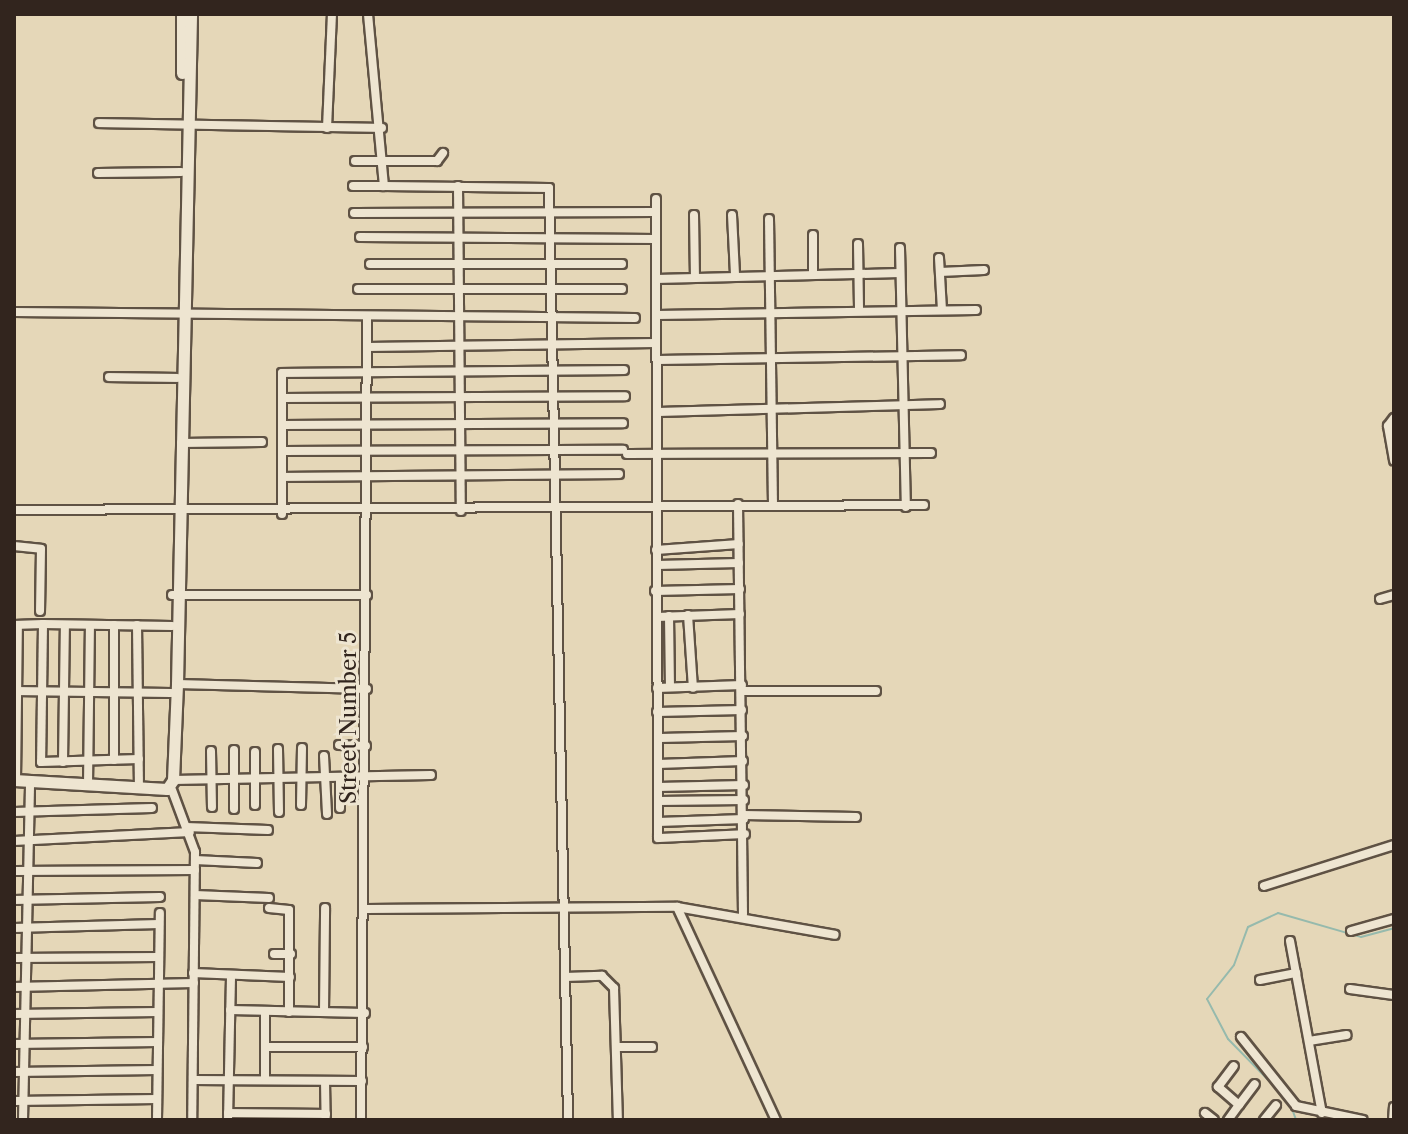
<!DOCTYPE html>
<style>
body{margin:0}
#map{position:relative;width:1408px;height:1134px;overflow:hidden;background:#e5d7b8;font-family:"Libre Caslon Text",serif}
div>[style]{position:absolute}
.stream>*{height:2px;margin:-1px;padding:0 1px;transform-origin:1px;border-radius:1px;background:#96baad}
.roads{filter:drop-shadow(2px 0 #5f5244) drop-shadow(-2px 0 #5f5244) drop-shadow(0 2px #5f5244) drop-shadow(0 -2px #5f5244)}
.street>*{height:8px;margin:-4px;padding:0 4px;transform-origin:4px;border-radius:4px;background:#eee5d1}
.secondary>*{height:11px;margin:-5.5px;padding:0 5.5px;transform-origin:5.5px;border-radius:5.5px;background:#eee5d1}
span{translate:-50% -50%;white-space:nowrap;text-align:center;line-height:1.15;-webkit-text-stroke:6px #eee5d1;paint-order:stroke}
.street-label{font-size:22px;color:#32251e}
.frame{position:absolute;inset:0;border:16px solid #32251e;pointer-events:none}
</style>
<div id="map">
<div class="stream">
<div style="left:1277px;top:1089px;width:70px;rotate:-134.4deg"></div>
<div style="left:1228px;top:1039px;width:45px;rotate:-117.7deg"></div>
<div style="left:1207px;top:999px;width:43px;rotate:-51.5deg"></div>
<div style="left:1234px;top:965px;width:40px;rotate:-69.8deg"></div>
<div style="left:1248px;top:927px;width:33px;rotate:-25deg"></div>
<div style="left:1278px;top:913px;width:86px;rotate:16.1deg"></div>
<div style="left:1361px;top:937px;width:34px;rotate:-15deg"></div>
<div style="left:1291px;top:1106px;width:15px;rotate:70deg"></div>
</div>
<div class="roads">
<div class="street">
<div style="left:368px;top:14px;width:173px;rotate:84.7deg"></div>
<div style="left:384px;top:186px;width:165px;rotate:0.7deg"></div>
<div style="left:549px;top:188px;width:932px;rotate:88.83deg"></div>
<div style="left:99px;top:123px;width:283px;rotate:1deg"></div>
<div style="left:327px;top:128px;width:114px;rotate:-87.5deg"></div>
<div style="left:355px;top:161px;width:82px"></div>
<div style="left:437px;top:161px;width:10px;rotate:-53deg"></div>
<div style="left:98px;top:173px;width:83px;rotate:-0.7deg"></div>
<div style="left:353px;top:186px;width:31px"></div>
<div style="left:458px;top:186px;width:325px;rotate:89.5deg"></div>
<div style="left:656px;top:199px;width:639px;rotate:89.82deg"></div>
<div style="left:658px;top:838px;width:87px;rotate:-2.6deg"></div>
<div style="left:354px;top:213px;width:302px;rotate:-0.2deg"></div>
<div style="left:694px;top:215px;width:61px;rotate:89.1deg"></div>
<div style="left:732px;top:215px;width:60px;rotate:87.1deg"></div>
<div style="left:769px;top:219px;width:285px;rotate:89.2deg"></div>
<div style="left:813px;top:235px;width:37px;rotate:90deg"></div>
<div style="left:360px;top:237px;width:296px;rotate:0.4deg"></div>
<div style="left:858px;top:244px;width:67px;rotate:89.1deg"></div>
<div style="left:900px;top:248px;width:259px;rotate:88.7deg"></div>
<div style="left:939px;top:258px;width:52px;rotate:86.7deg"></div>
<div style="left:370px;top:264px;width:252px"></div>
<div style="left:940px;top:272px;width:44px;rotate:-2.6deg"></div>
<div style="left:656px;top:279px;width:244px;rotate:-1.4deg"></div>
<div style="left:358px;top:289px;width:264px"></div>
<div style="left:14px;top:312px;width:621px;rotate:0.55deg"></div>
<div style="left:657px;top:315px;width:319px;rotate:-0.9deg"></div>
<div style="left:367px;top:347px;width:289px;rotate:-0.8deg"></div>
<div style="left:658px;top:360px;width:303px;rotate:-0.9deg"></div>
<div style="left:109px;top:377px;width:68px;rotate:0.8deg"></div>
<div style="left:282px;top:398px;width:343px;rotate:-0.3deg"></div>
<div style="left:658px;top:412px;width:282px;rotate:-1.6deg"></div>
<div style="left:1394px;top:418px;width:10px;rotate:127deg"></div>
<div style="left:1388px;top:426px;width:35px;rotate:80deg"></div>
<div style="left:282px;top:425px;width:341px;rotate:-0.3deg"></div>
<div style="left:181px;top:443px;width:81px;rotate:-0.7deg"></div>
<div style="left:282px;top:451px;width:341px;rotate:-0.2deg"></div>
<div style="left:627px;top:454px;width:304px;rotate:-0.2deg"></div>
<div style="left:282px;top:477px;width:337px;rotate:-0.5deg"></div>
<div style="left:738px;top:504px;width:410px;rotate:89.3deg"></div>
<div style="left:14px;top:510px;width:910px;rotate:-0.31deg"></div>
<div style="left:282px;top:514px;width:141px;rotate:-90deg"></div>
<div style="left:282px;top:373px;width:342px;rotate:-0.5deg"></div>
<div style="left:14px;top:546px;width:27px;rotate:6deg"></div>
<div style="left:41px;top:549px;width:62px;rotate:90.9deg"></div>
<div style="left:656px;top:550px;width:83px;rotate:-4.1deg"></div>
<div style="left:657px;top:565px;width:82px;rotate:-1.4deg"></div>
<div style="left:655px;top:591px;width:85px;rotate:-1.3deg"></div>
<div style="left:172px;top:595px;width:195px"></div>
<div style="left:1380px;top:599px;width:15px;rotate:-16deg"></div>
<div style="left:688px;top:615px;width:73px;rotate:86.1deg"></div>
<div style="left:669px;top:616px;width:71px;rotate:89.2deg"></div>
<div style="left:657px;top:617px;width:83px;rotate:-2.1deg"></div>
<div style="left:43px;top:624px;width:129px;rotate:0.9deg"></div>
<div style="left:14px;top:625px;width:29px;rotate:-2deg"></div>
<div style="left:43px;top:624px;width:138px;rotate:90.8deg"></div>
<div style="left:41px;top:762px;width:98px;rotate:-1.8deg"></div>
<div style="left:137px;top:625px;width:163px;rotate:89.3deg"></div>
<div style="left:177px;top:684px;width:190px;rotate:1.5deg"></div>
<div style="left:657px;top:688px;width:85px;rotate:-2deg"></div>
<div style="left:14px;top:691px;width:157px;rotate:0.7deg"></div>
<div style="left:742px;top:691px;width:134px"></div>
<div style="left:657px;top:712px;width:85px;rotate:-1.3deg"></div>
<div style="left:660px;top:738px;width:83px;rotate:-1.4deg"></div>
<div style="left:339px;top:745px;width:27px;rotate:2deg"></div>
<div style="left:278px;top:749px;width:63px;rotate:89.1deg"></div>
<div style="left:234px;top:750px;width:59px;rotate:90deg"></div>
<div style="left:211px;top:751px;width:56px;rotate:89deg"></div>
<div style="left:255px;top:752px;width:53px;rotate:90deg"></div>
<div style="left:324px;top:756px;width:58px;rotate:87deg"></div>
<div style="left:114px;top:760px;width:135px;rotate:-90deg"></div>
<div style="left:63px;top:762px;width:137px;rotate:-89.2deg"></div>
<div style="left:658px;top:764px;width:85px;rotate:-2deg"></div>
<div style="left:16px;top:780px;width:155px;rotate:-89.3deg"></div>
<div style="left:173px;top:780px;width:258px;rotate:-1.1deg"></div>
<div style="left:88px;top:785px;width:160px;rotate:-89.3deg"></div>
<div style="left:658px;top:787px;width:86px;rotate:-1.3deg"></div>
<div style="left:172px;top:790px;width:66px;rotate:69.6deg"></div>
<div style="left:195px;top:852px;width:268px;rotate:90.6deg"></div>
<div style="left:658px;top:801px;width:86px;rotate:-0.7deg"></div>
<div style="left:301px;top:805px;width:57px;rotate:-89deg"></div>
<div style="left:340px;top:808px;width:30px;rotate:-90deg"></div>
<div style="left:14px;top:812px;width:138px;rotate:-1.7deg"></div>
<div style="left:744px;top:815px;width:112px;rotate:1deg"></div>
<div style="left:658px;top:822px;width:86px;rotate:-2deg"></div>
<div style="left:186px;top:827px;width:82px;rotate:2.1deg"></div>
<div style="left:14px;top:841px;width:176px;rotate:-2.9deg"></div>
<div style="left:195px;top:860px;width:62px;rotate:2.8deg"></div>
<div style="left:14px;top:871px;width:181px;rotate:-0.3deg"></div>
<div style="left:1264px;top:886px;width:136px;rotate:-17.5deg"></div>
<div style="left:195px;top:895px;width:74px;rotate:2.3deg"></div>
<div style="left:14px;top:900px;width:146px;rotate:-1.2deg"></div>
<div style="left:677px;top:907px;width:235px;rotate:65.1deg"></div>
<div style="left:269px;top:908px;width:20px;rotate:6deg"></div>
<div style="left:289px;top:910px;width:102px;rotate:90deg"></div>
<div style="left:366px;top:909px;width:311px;rotate:-0.4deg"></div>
<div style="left:677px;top:907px;width:160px;rotate:10deg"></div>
<div style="left:14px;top:928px;width:145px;rotate:-1.6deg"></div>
<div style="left:1351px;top:931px;width:45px;rotate:-15.6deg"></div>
<div style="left:1290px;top:941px;width:175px;rotate:79.5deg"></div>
<div style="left:274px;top:954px;width:17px"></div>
<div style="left:14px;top:958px;width:145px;rotate:-0.4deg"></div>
<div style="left:193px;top:973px;width:97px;rotate:2.4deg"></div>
<div style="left:565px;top:977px;width:37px;rotate:-2deg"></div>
<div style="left:602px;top:976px;width:17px;rotate:45deg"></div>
<div style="left:614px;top:988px;width:132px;rotate:88.3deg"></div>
<div style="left:1260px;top:980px;width:37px;rotate:-11deg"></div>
<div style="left:14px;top:987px;width:180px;rotate:-1.3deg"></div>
<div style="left:1350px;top:989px;width:44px;rotate:7.8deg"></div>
<div style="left:230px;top:1010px;width:135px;rotate:1.3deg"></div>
<div style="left:324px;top:1012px;width:104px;rotate:-89.4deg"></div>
<div style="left:14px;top:1014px;width:144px;rotate:-0.8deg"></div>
<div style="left:1241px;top:1037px;width:88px;rotate:51.4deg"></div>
<div style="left:1296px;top:1106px;width:68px;rotate:11.8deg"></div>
<div style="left:1309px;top:1041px;width:38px;rotate:-9deg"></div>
<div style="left:14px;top:1044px;width:144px;rotate:-0.8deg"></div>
<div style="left:265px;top:1047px;width:98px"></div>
<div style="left:617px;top:1047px;width:35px"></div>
<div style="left:14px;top:1072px;width:143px;rotate:-0.8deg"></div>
<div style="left:193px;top:1080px;width:169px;rotate:0.3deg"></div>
<div style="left:265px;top:1080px;width:69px;rotate:-90deg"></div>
<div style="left:325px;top:1081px;width:39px;rotate:89deg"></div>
<div style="left:14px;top:1101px;width:143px;rotate:-0.8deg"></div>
<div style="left:1239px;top:1105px;width:26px;rotate:-53deg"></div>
<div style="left:228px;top:1113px;width:98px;rotate:0.6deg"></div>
<div style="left:1205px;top:1113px;width:11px;rotate:38deg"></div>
<div style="left:23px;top:1120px;width:339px;rotate:-88.8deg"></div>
<div style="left:157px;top:1120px;width:207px;rotate:-89.2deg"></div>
<div style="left:228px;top:1120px;width:145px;rotate:-88.8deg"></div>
<div style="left:361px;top:1120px;width:803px;rotate:-89.57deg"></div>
<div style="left:1228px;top:1120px;width:19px;rotate:-54deg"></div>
<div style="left:1239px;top:1105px;width:28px;rotate:-139deg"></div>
<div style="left:1218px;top:1087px;width:26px;rotate:-53deg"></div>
<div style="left:1264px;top:1120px;width:19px;rotate:-51deg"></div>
<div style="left:1393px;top:1120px;width:13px;rotate:-86deg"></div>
</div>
<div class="secondary">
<div style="left:182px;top:73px;width:59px;rotate:-90deg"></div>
<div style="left:14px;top:780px;width:153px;rotate:3.4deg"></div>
<div style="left:167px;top:789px;width:11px;rotate:-56deg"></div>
<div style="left:173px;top:780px;width:96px;rotate:-87.6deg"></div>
<div style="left:177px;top:684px;width:670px;rotate:-88.8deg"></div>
</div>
</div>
<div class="street-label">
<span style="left:349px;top:718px;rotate:-90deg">Street Number 5</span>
</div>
<div class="frame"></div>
</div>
